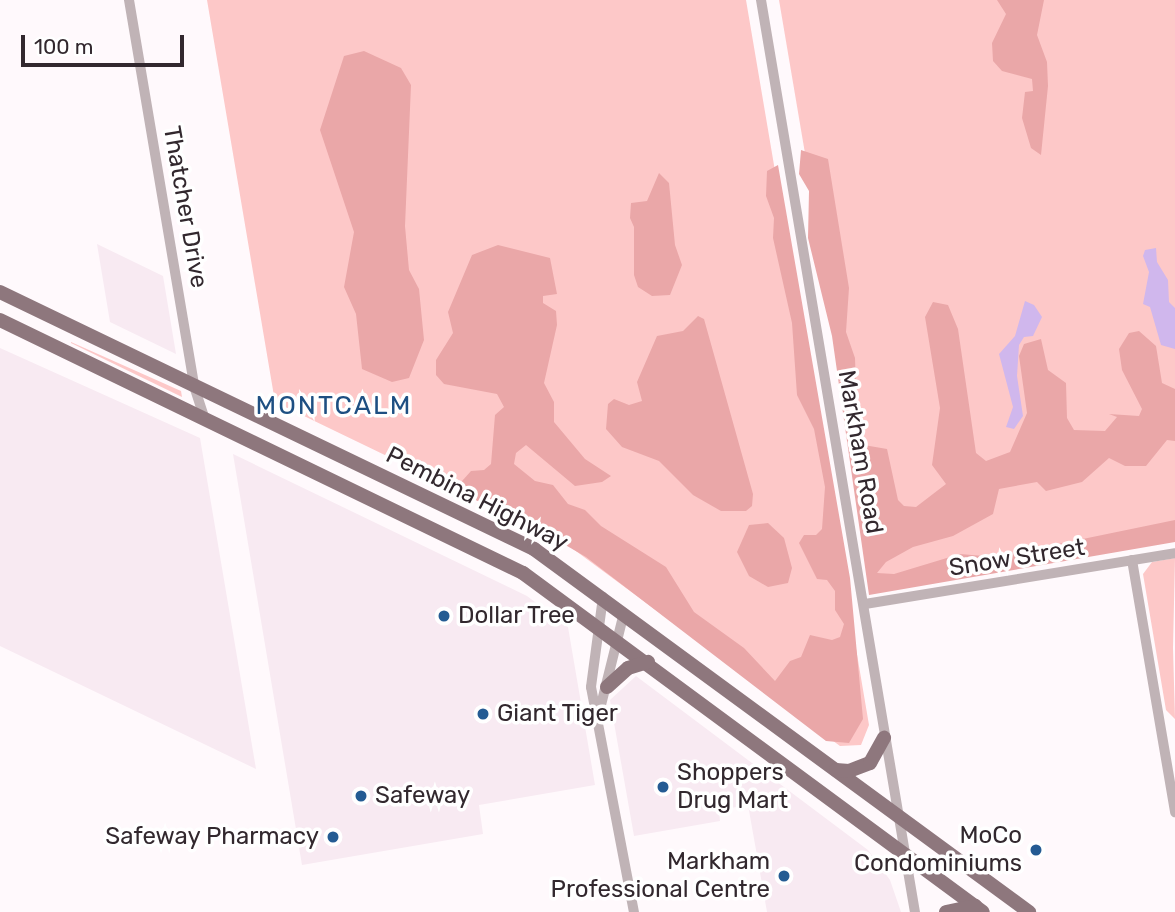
<!DOCTYPE html>
<style>
body{margin:0}
#map{position:relative;width:1175px;height:912px;overflow:hidden;background:#fff9fc;font-family:Rubik,sans-serif}
div>[style]{position:absolute}
.built>*{inset:0;background:#f8eaf2}
.green>*{inset:0;background:#fdc8c8}
.forest>*{inset:0;background:#eaa7a8}
.water>*{inset:0;background:#d0b7ed}
.minor>*{height:10px;margin:-5px;padding:0 5px;transform-origin:5px;border-radius:5px;background:#c0b3b6}
.major>*{height:14px;margin:-7px;padding:0 7px;transform-origin:7px;border-radius:7px;background:#8e777d}
.dots>*{width:19px;height:19px;translate:-50% -50%;box-sizing:border-box;border:4px solid #fff;border-radius:50%}
span{translate:-50% -50%;white-space:nowrap;text-align:center;line-height:1.15;-webkit-text-stroke:7px #fff;paint-order:stroke}
.street-label{font-size:24px;color:#32282e}
.poi-label{font-size:24px;color:#32282e}
.left{translate:0 -50%;text-align:left}
.right{translate:-100% -50%;text-align:right}
.neighbourhood-label{font-size:26px;color:#1e4f82;letter-spacing:2px}
.scale{position:absolute;left:21px;top:35px;width:163px;height:32px;box-sizing:border-box;border:4px solid #32282e;border-top:0;padding-left:9px;font-size:21px;line-height:24px;white-space:nowrap;color:#32282e;-webkit-text-stroke:5px #fff;paint-order:stroke}
</style>
<div id="map">
<div class="built">
<div style="clip-path:polygon(97px 244px,163px 276px,176px 354px,110px 322px)"></div>
<div style="clip-path:polygon(0 348px,200px 438px,256px 769px,0 646px)"></div>
<div style="clip-path:polygon(233px 454px,527px 596px,568px 627px,595px 785px,479px 805px,483px 834px,302px 865px)"></div>
<div style="clip-path:polygon(636px 676px,868px 850px,890px 880px,901px 912px,767px 912px,748px 805px,719px 810px,720px 821px,634px 836px,610px 700px)"></div>
</div>
<div class="green">
<div style="clip-path:polygon(207px 0,746px 0,869px 725px,861px 745px,840px 746px,561px 540px,275px 402px)"></div>
<div style="clip-path:polygon(779px 0,1175px 0,1175px 534px,878px 584px)"></div>
<div style="clip-path:polygon(71px 342px,181px 391px,182px 397px,71px 343px)"></div>
<div style="clip-path:polygon(1175px 558px,1173px 648px,1175px 719px,1166px 710px,1143px 574px,1152px 562px)"></div>
</div>
<div class="forest">
<div style="clip-path:polygon(997px 0,1044px 0,1037px 35px,1047px 62px,1048px 86px,1041px 155px,1031px 148px,1022px 118px,1025px 92px,1033px 91px,1032px 79px,1002px 71px,993px 61px,992px 43px,1006px 14px)"></div>
<div style="clip-path:polygon(364px 51px,401px 68px,411px 85px,405px 226px,409px 270px,419px 289px,424px 340px,409px 378px,392px 382px,362px 369px,356px 314px,344px 287px,354px 232px,320px 130px,344px 56px)"></div>
<div style="clip-path:polygon(801px 150px,828px 159px,849px 288px,846px 332px,855px 358px,858px 444px,887px 449px,898px 500px,904px 506px,916px 507px,946px 484px,932px 465px,940px 408px,925px 317px,933px 302px,948px 305px,958px 329px,976px 453px,986px 461px,1010px 452px,1027px 413px,1019px 356px,1024px 344px,1041px 339px,1048px 370px,1066px 383px,1067px 418px,1074px 430px,1105px 431px,1117px 417px,1109px 414px,1139px 416px,1142px 409px,1122px 370px,1119px 349px,1129px 333px,1139px 331px,1156px 346px,1162px 383px,1175px 389px,1175px 441px,1167px 440px,1146px 466px,1125px 466px,1109px 458px,1082px 482px,1046px 491px,1037px 482px,999px 489px,993px 514px,953px 536px,913px 547px,886px 562px,877px 573px,894px 574px,960px 554px,995px 557px,1175px 520px,1175px 542px,869px 595px,832px 336px,808px 238px,809px 191px,799px 174px)"></div>
<div style="clip-path:polygon(778px 165px,850px 578px,863px 719px,849px 743px,826px 741px,586px 557px,538px 529px,454px 490px,471px 471px,484px 470px,491px 464px,495px 415px,504px 407px,497px 394px,444px 384px,436px 375px,436px 360px,453px 333px,448px 312px,472px 255px,498px 245px,550px 258px,557px 294px,543px 296px,543px 303px,556px 311px,557px 325px,544px 383px,554px 402px,554px 422px,585px 459px,611px 476px,602px 482px,575px 486px,526px 445px,516px 453px,514px 464px,535px 481px,553px 485px,568px 504px,585px 510px,601px 526px,666px 567px,694px 612px,744px 648px,775px 681px,790px 661px,801px 657px,810px 635px,832px 640px,840px 637px,844px 624px,835px 610px,835px 591px,827px 580px,817px 579px,799px 543px,804px 535px,816px 535px,822px 529px,825px 487px,814px 429px,797px 395px,792px 323px,773px 238px,774px 218px,766px 196px,767px 171px)"></div>
<div style="clip-path:polygon(659px 173px,669px 183px,675px 245px,682px 265px,670px 295px,652px 296px,638px 287px,634px 275px,634px 227px,630px 218px,631px 203px,647px 201px)"></div>
<div style="clip-path:polygon(698px 316px,704px 319px,753px 494px,752px 506px,746px 511px,721px 511px,693px 495px,659px 461px,622px 447px,606px 429px,608px 404px,614px 399px,629px 405px,642px 401px,637px 382px,657px 336px,683px 331px)"></div>
<div style="clip-path:polygon(768px 523px,784px 538px,792px 568px,788px 583px,768px 587px,749px 576px,737px 552px,749px 525px)"></div>
</div>
<div class="water">
<div style="clip-path:polygon(1156px 248px,1157px 262px,1168px 280px,1169px 302px,1175px 308px,1175px 349px,1161px 345px,1150px 307px,1143px 304px,1149px 272px,1143px 256px,1145px 250px)"></div>
<div style="clip-path:polygon(1025px 301px,1034px 305px,1042px 317px,1033px 336px,1024px 337px,1019px 345px,1017px 376px,1023px 416px,1014px 429px,1006px 427px,1013px 407px,999px 354px,1015px 336px)"></div>
</div>
<div class="minor">
<div style="left:129px;top:0;width:391px;rotate:80.4deg"></div>
<div style="left:194px;top:386px;width:35px;rotate:72deg"></div>
<div style="left:761px;top:0;width:925px;rotate:80.42deg"></div>
<div style="left:1132px;top:560px;width:256px;rotate:80.3deg"></div>
<div style="left:603px;top:597px;width:91px;rotate:97.6deg"></div>
<div style="left:591px;top:687px;width:229px;rotate:79.2deg"></div>
<div style="left:865px;top:604px;width:314px;rotate:-9.3deg"></div>
<div style="left:599px;top:713px;width:103px;rotate:-76deg"></div>
</div>
<div class="major">
<div style="left:0;top:292px;width:593px;rotate:25.7deg"></div>
<div style="left:534px;top:549px;width:614px;rotate:36.25deg"></div>
<div style="left:0;top:320px;width:581px;rotate:25.82deg"></div>
<div style="left:523px;top:573px;width:571px;rotate:36.39deg"></div>
<div style="left:607px;top:687px;width:28px;rotate:-42deg"></div>
<div style="left:628px;top:668px;width:21px;rotate:-17deg"></div>
<div style="left:836px;top:770px;width:13px;rotate:4deg"></div>
<div style="left:849px;top:771px;width:22px;rotate:-21deg"></div>
<div style="left:870px;top:763px;width:29px;rotate:-61deg"></div>
<div style="left:946px;top:912px;width:30px;rotate:-12deg"></div>
</div>
<div class="dots">
<div style="left:444px;top:616px;background:#245b93"></div>
<div style="left:483px;top:714px;background:#245b93"></div>
<div style="left:663px;top:787px;background:#245b93"></div>
<div style="left:361px;top:796px;background:#245b93"></div>
<div style="left:333px;top:837px;background:#245b93"></div>
<div style="left:1036px;top:850px;background:#245b93"></div>
<div style="left:784px;top:876px;background:#245b93"></div>
</div>
<div class="street-label">
<span style="left:185px;top:207px;rotate:80deg">Thatcher Drive</span>
<span style="left:860px;top:452px;rotate:80deg">Markham Road</span>
<span style="left:477px;top:499px;rotate:27deg">Pembina Highway</span>
<span style="left:1017px;top:558px;rotate:-9deg">Snow Street</span>
</div>
<div class="poi-label">
<span class="left" style="left:458px;top:616px">Dollar Tree</span>
<span class="left" style="left:497px;top:714px">Giant Tiger</span>
<span class="left" style="left:677px;top:787px">Shoppers<br>Drug Mart</span>
<span class="left" style="left:375px;top:796px">Safeway</span>
<span class="right" style="left:1022px;top:850px">MoCo<br>Condominiums</span>
<span class="right" style="left:319px;top:837px">Safeway Pharmacy</span>
<span class="right" style="left:770px;top:876px">Markham<br>Professional Centre</span>
</div>
<div class="neighbourhood-label">
<span style="left:334px;top:406px">MONTCALM</span>
</div>
<div class="scale">100 m</div>
</div>
